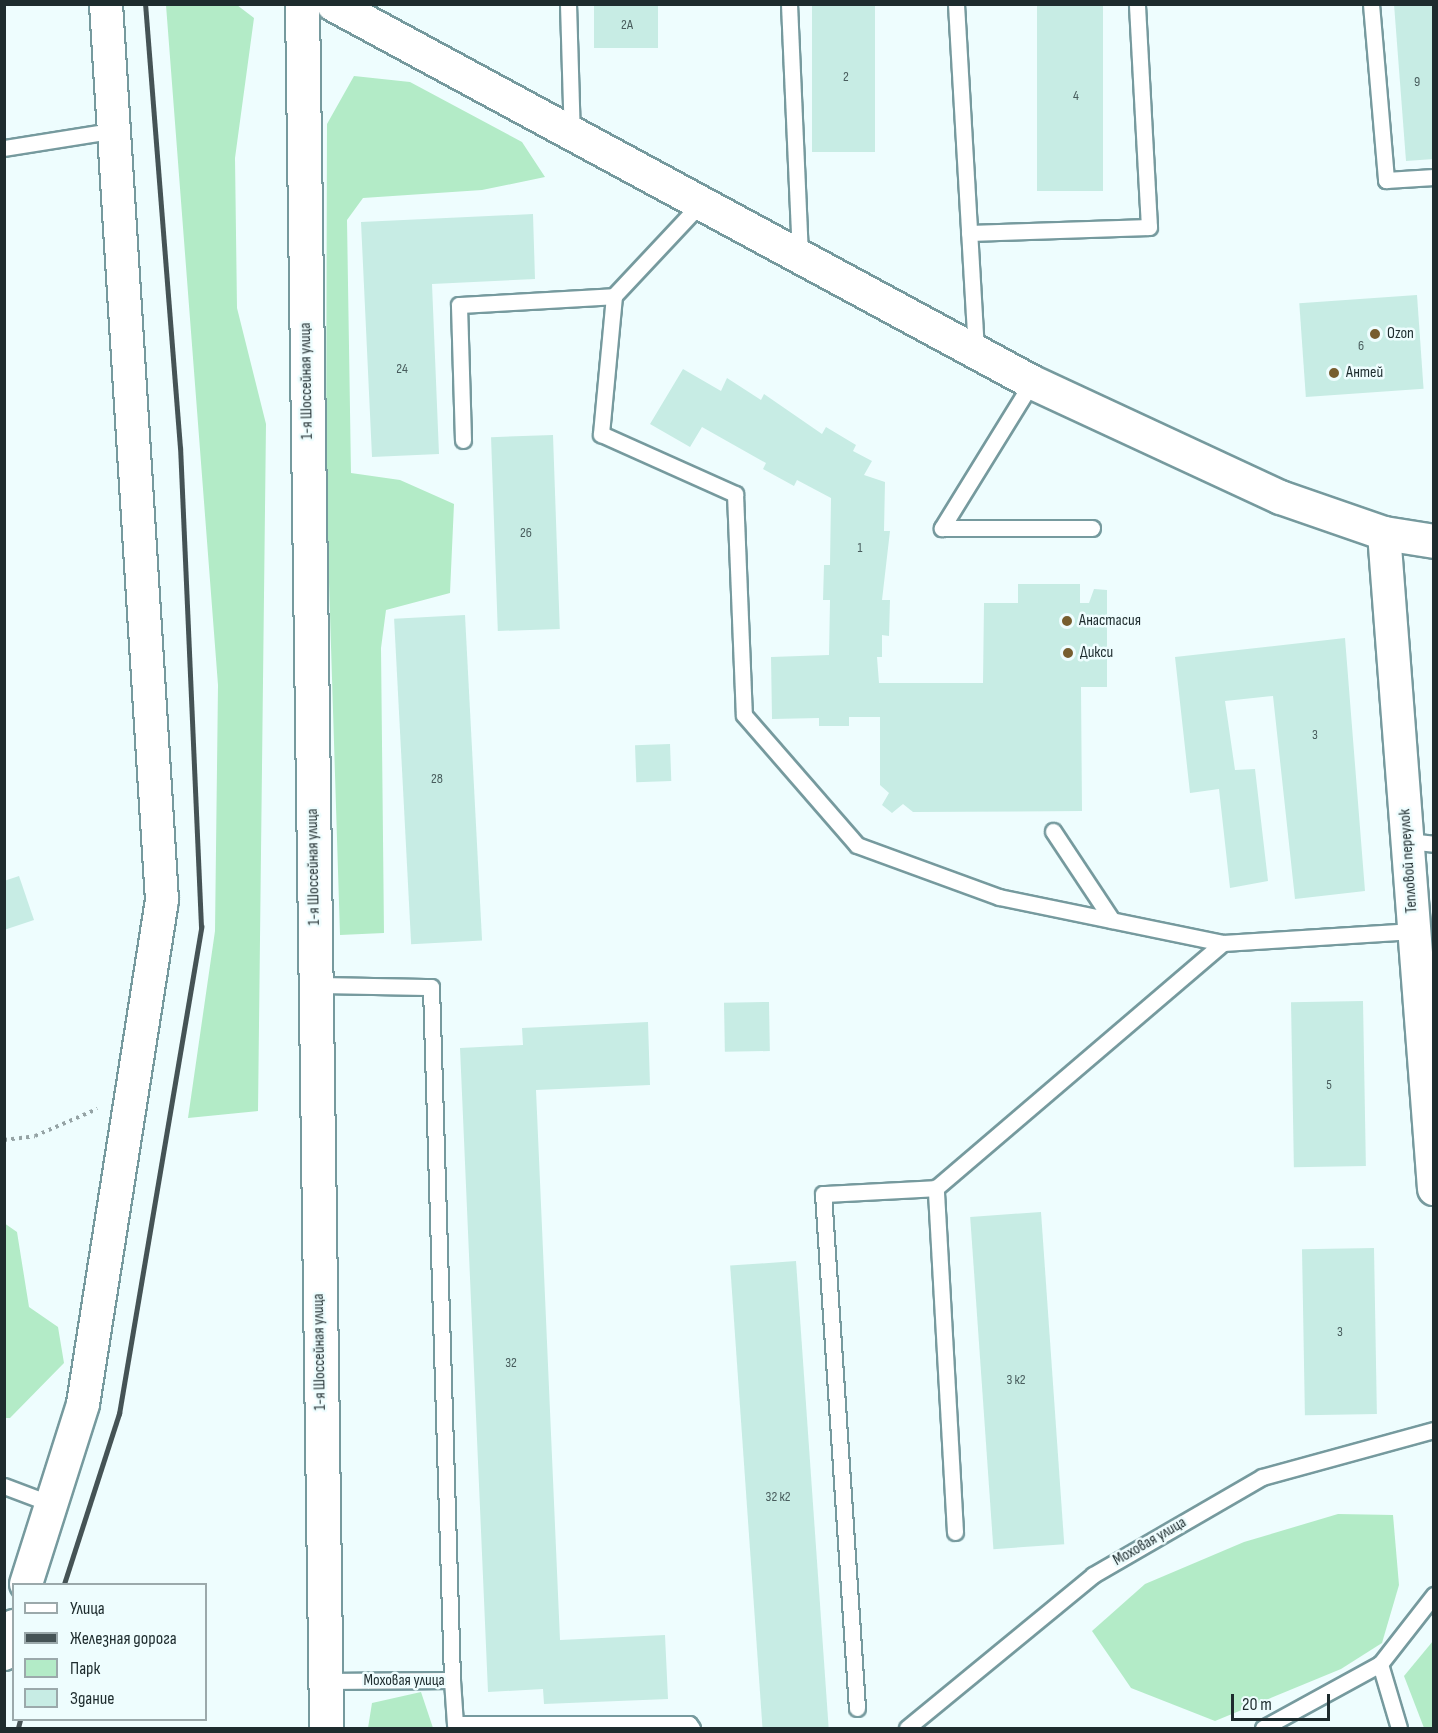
<!DOCTYPE html>
<meta charset="utf-8">
<style>
body{margin:0}
#map{position:relative;width:1438px;height:1733px;overflow:hidden;background:#eefdfe;font-family:"Sofia Sans Condensed",sans-serif}
div>[style]{position:absolute}
.green>*{inset:0;background:#b3ebc7}
.building>*{inset:0;background:#c7ece4;transform-origin:0 0}
.path>*{height:4px;margin-top:-2px;transform-origin:0;background:repeating-linear-gradient(90deg,#95a3a5 0 3px,transparent 0 7.5px)}
.roads{filter:drop-shadow(2px 0 #769a9e) drop-shadow(-2px 0 #769a9e) drop-shadow(0 2px #769a9e) drop-shadow(0 -2px #769a9e)}
.service>*{height:15px;margin:-7.5px;padding:0 7.5px;transform-origin:7.5px;border-radius:7.5px;background:#fff}
.minor>*{height:32px;margin:-16px;padding:0 16px;transform-origin:16px;border-radius:16px;background:#fff}
.tertiary>*{height:33px;margin:-16.5px;padding:0 16.5px;transform-origin:16.5px;border-radius:16.5px;background:#fff}
.rail>*{height:4.5px;margin:-2.25px;padding:0 2.25px;transform-origin:2.25px;border-radius:2.25px;background:#455355}
.dots>*{width:16px;height:16px;translate:-50% -50%;box-sizing:border-box;border:3px solid #eefdfe;border-radius:50%}
span{translate:-50% -50%;white-space:nowrap;text-align:center;line-height:1.15;-webkit-text-stroke:5px #eefdfe;paint-order:stroke}
.number-label{font-size:14px;color:#485c5c}
.number-label span{-webkit-text-stroke-width:0}
.poi-label{font-size:16px;color:#1e2c2e}
.left{translate:0 -50%;text-align:left}
.street-label{font-size:16px;color:#1e2c2e}
.frame{position:absolute;inset:0;border:6px solid #1e2c2e;pointer-events:none}
.legend{position:absolute;left:12px;top:1583px;width:195px;height:138px;box-sizing:border-box;background:#eefdfe;border:2px solid #9ba9ab;margin:0;padding:8px 10px;list-style:none;font-size:18px;color:#1e2c2e}
.legend li{display:flex;align-items:center;gap:12px;height:30px}
.legend b{width:30px;border:2px solid #9ba9ab}
.scale{position:absolute;left:1231px;top:1694px;width:99px;height:27px;box-sizing:border-box;border:3px solid #1e2c2e;border-top:0;padding-left:8px;font-size:18px;line-height:21px;white-space:nowrap;color:#1e2c2e;-webkit-text-stroke:4px #eefdfe;paint-order:stroke}
</style>
<div id="map">
<div class="green">
<div style="clip-path:polygon(166px 5px,237px 5px,254px 18px,235px 158px,237px 308px,266px 424px,258px 1111px,188px 1118px,215px 931px,218px 685px)"></div>
<div style="clip-path:polygon(354px 76px,410px 82px,522px 142px,545px 177px,482px 190px,363px 198px,347px 220px,351px 473px,400px 480px,454px 504px,450px 593px,386px 610px,381px 648px,384px 933px,340px 935px,326px 486px,327px 124px)"></div>
<div style="clip-path:polygon(4px 1223px,17px 1232px,29px 1307px,58px 1327px,64px 1363px,10px 1418px,4px 1418px)"></div>
<div style="clip-path:polygon(1338px 1514px,1393px 1515px,1399px 1585px,1382px 1643px,1341px 1669px,1215px 1721px,1131px 1688px,1092px 1631px,1145px 1584px,1244px 1542px)"></div>
<div style="clip-path:polygon(1433px 1641px,1433px 1728px,1424px 1728px,1404px 1676px)"></div>
<div style="clip-path:polygon(421px 1692px,433px 1728px,368px 1728px,372px 1703px)"></div>
</div>
<div class="building">
<div style="left:594px;top:4px;width:64px;height:44px"></div>
<div style="left:812px;top:4px;width:63px;height:148px"></div>
<div style="left:1037px;top:4px;width:66px;height:187px"></div>
<div style="clip-path:polygon(1394px 4px,1434px 4px,1434px 159px,1406px 161px)"></div>
<div style="clip-path:polygon(533px 214px,535px 279px,432px 284px,439px 454px,372px 457px,361px 222px)"></div>
<div style="left:1417px;top:295px;width:94px;height:118px;rotate:86deg"></div>
<div style="clip-path:polygon(683px 369px,721px 391px,727px 378px,761px 400px,764px 394px,822px 434px,826px 427px,856px 445px,853px 451px,872px 461px,864px 475px,885px 482px,884px 531px,890px 531px,882px 600px,890px 600px,889px 636px,882px 635px,882px 657px,877px 657px,879px 683px,983px 683px,984px 603px,1018px 603px,1018px 584px,1080px 584px,1080px 603px,1089px 603px,1094px 589px,1107px 590px,1107px 687px,1081px 687px,1082px 811px,913px 812px,903px 804px,892px 813px,882px 805px,889px 793px,880px 785px,880px 717px,849px 717px,849px 726px,819px 726px,819px 718px,772px 719px,771px 657px,829px 655px,830px 600px,823px 600px,824px 565px,830px 565px,831px 498px,797px 480px,794px 486px,763px 469px,766px 463px,702px 427px,690px 447px,650px 424px)"></div>
<div style="left:553px;top:435px;width:194px;height:62px;rotate:88deg"></div>
<div style="left:465px;top:615px;width:326px;height:71px;rotate:87deg"></div>
<div style="clip-path:polygon(1345px 638px,1365px 891px,1295px 899px,1273px 696px,1225px 701px,1235px 770px,1255px 769px,1268px 881px,1230px 888px,1219px 789px,1190px 793px,1175px 657px)"></div>
<div style="left:670px;top:744px;width:37px;height:35px;rotate:88deg"></div>
<div style="clip-path:polygon(19px 876px,34px 920px,4px 930px,4px 881px)"></div>
<div style="left:1363px;top:1001px;width:165px;height:72px;rotate:89deg"></div>
<div style="left:769px;top:1002px;width:49px;height:45px;rotate:89deg"></div>
<div style="clip-path:polygon(648px 1022px,650px 1085px,536px 1090px,560px 1640px,665px 1635px,668px 1699px,544px 1704px,543px 1689px,488px 1692px,460px 1048px,523px 1045px,522px 1028px)"></div>
<div style="left:1041px;top:1212px;width:333px;height:71px;rotate:86deg"></div>
<div style="left:1374px;top:1248px;width:166px;height:72px;rotate:89deg"></div>
<div style="left:796px;top:1261px;width:468px;height:66px;rotate:86deg"></div>
</div>
<div class="path">
<div style="left:4px;top:1140px;width:31px;rotate:-7deg"></div>
<div style="left:35px;top:1136px;width:68px;rotate:-23.5deg"></div>
</div>
<div class="roads">
<div class="service">
<div style="left:568px;top:4px;width:131px;rotate:88.3deg"></div>
<div style="left:789px;top:4px;width:253px;rotate:87.5deg"></div>
<div style="left:956px;top:4px;width:349px;rotate:86.7deg"></div>
<div style="left:1371px;top:4px;width:177px;rotate:85.1deg"></div>
<div style="left:1386px;top:180px;width:48px;rotate:-3.6deg"></div>
<div style="left:4px;top:148px;width:114px;rotate:-9.1deg"></div>
<div style="left:700px;top:204px;width:126px;rotate:133.1deg"></div>
<div style="left:614px;top:296px;width:139px;rotate:95.4deg"></div>
<div style="left:601px;top:434px;width:147px;rotate:24.1deg"></div>
<div style="left:735px;top:494px;width:221px;rotate:87.7deg"></div>
<div style="left:744px;top:715px;width:172px;rotate:49deg"></div>
<div style="left:857px;top:845px;width:151px;rotate:20.1deg"></div>
<div style="left:999px;top:897px;width:229px;rotate:11.6deg"></div>
<div style="left:1223px;top:943px;width:191px;rotate:-3.6deg"></div>
<div style="left:969px;top:233px;width:180px;rotate:-1.9deg"></div>
<div style="left:1149px;top:227px;width:223px;rotate:-93.1deg"></div>
<div style="left:1032px;top:382px;width:172px;rotate:121.7deg"></div>
<div style="left:942px;top:528px;width:150px"></div>
<div style="left:463px;top:440px;width:135px;rotate:-91.7deg"></div>
<div style="left:459px;top:305px;width:155px;rotate:-3.3deg"></div>
<div style="left:1053px;top:831px;width:107px;rotate:56.5deg"></div>
<div style="left:1407px;top:841px;width:27px;rotate:6deg"></div>
<div style="left:315px;top:985px;width:116px;rotate:1deg"></div>
<div style="left:431px;top:987px;width:693px;rotate:88.26deg"></div>
<div style="left:4px;top:1486px;width:51px;rotate:20.6deg"></div>
<div style="left:955px;top:1532px;width:345px;rotate:-93.2deg"></div>
<div style="left:936px;top:1188px;width:377px;rotate:-40.5deg"></div>
<div style="left:325px;top:1681px;width:127px;rotate:-0.5deg"></div>
<div style="left:452px;top:1680px;width:44px;rotate:86.1deg"></div>
<div style="left:455px;top:1724px;width:234px"></div>
<div style="left:689px;top:1724px;width:5px;rotate:53deg"></div>
<div style="left:857px;top:1708px;width:515px;rotate:-93.78deg"></div>
<div style="left:823px;top:1194px;width:113px;rotate:-3deg"></div>
<div style="left:907px;top:1728px;width:241px;rotate:-39.4deg"></div>
<div style="left:1093px;top:1575px;width:195px;rotate:-30.1deg"></div>
<div style="left:1262px;top:1477px;width:178px;rotate:-15.3deg"></div>
<div style="left:1263px;top:1728px;width:133px;rotate:-28.7deg"></div>
<div style="left:1399px;top:1728px;width:67px;rotate:-106.5deg"></div>
<div style="left:1380px;top:1664px;width:88px;rotate:-52deg"></div>
</div>
<div class="minor">
<div style="left:1384px;top:533px;width:658px;rotate:85.64deg"></div>
<div style="left:26px;top:1584px;width:189px;rotate:-72.4deg"></div>
<div style="left:83px;top:1404px;width:510px;rotate:-81.09deg"></div>
<div style="left:162px;top:900px;width:898px;rotate:-93.58deg"></div>
<div style="left:4px;top:1654px;width:30px;rotate:-70deg"></div>
</div>
<div class="tertiary">
<div style="left:302px;top:4px;width:1724px;rotate:89.2deg"></div>
<div style="left:333px;top:4px;width:795px;rotate:28.4deg"></div>
<div style="left:1032px;top:382px;width:273px;rotate:24.9deg"></div>
<div style="left:1280px;top:497px;width:110px;rotate:19.1deg"></div>
<div style="left:1384px;top:533px;width:51px;rotate:9.1deg"></div>
</div>
</div>
<div class="rail">
<div style="left:64px;top:1584px;width:179px;rotate:-72.1deg"></div>
<div style="left:119px;top:1414px;width:494px;rotate:-80.4deg"></div>
<div style="left:201px;top:927px;width:479px;rotate:-92.5deg"></div>
<div style="left:180px;top:448px;width:445px;rotate:-94.5deg"></div>
<div style="left:18px;top:1728px;width:8px;rotate:-76deg"></div>
</div>
<div class="dots">
<div style="left:1375px;top:334px;background:#775e2f"></div>
<div style="left:1334px;top:373px;background:#775e2f"></div>
<div style="left:1067px;top:621px;background:#775e2f"></div>
<div style="left:1068px;top:653px;background:#775e2f"></div>
</div>
<div class="number-label">
<span style="left:627px;top:25px">2А</span>
<span style="left:846px;top:77px">2</span>
<span style="left:1417px;top:82px">9</span>
<span style="left:1076px;top:96px">4</span>
<span style="left:1361px;top:346px">6</span>
<span style="left:402px;top:369px">24</span>
<span style="left:526px;top:533px">26</span>
<span style="left:860px;top:548px">1</span>
<span style="left:1315px;top:735px">3</span>
<span style="left:437px;top:779px">28</span>
<span style="left:1329px;top:1085px">5</span>
<span style="left:1340px;top:1332px">3</span>
<span style="left:511px;top:1363px">32</span>
<span style="left:1016px;top:1380px">3 к2</span>
<span style="left:778px;top:1497px">32 к2</span>
</div>
<div class="poi-label">
<span class="left" style="left:1387px;top:334px">Ozon</span>
<span class="left" style="left:1346px;top:373px">Антей</span>
<span class="left" style="left:1079px;top:621px">Анастасия</span>
<span class="left" style="left:1080px;top:653px">Дикси</span>
</div>
<div class="street-label">
<span style="left:307px;top:381px;rotate:-91deg">1-я Шоссейная улица</span>
<span style="left:1409px;top:861px;rotate:-94deg">Тепловой переулок</span>
<span style="left:314px;top:867px;rotate:-91deg">1-я Шоссейная улица</span>
<span style="left:320px;top:1352px;rotate:-91deg">1-я Шоссейная улица</span>
<span style="left:1150px;top:1542px;rotate:-30deg">Моховая улица</span>
<span style="left:404px;top:1681px">Моховая улица</span>
</div>
<div class="frame"></div>
<ul class="legend">
<li><b style="height:8px;background:#fff"></b>Улица</li>
<li><b style="height:8px;background:#455355"></b>Железная дорога</li>
<li><b style="height:16px;background:#b3ebc7"></b>Парк</li>
<li><b style="height:16px;background:#c7ece4"></b>Здание</li>
</ul>
<div class="scale">20 m</div>
</div>
